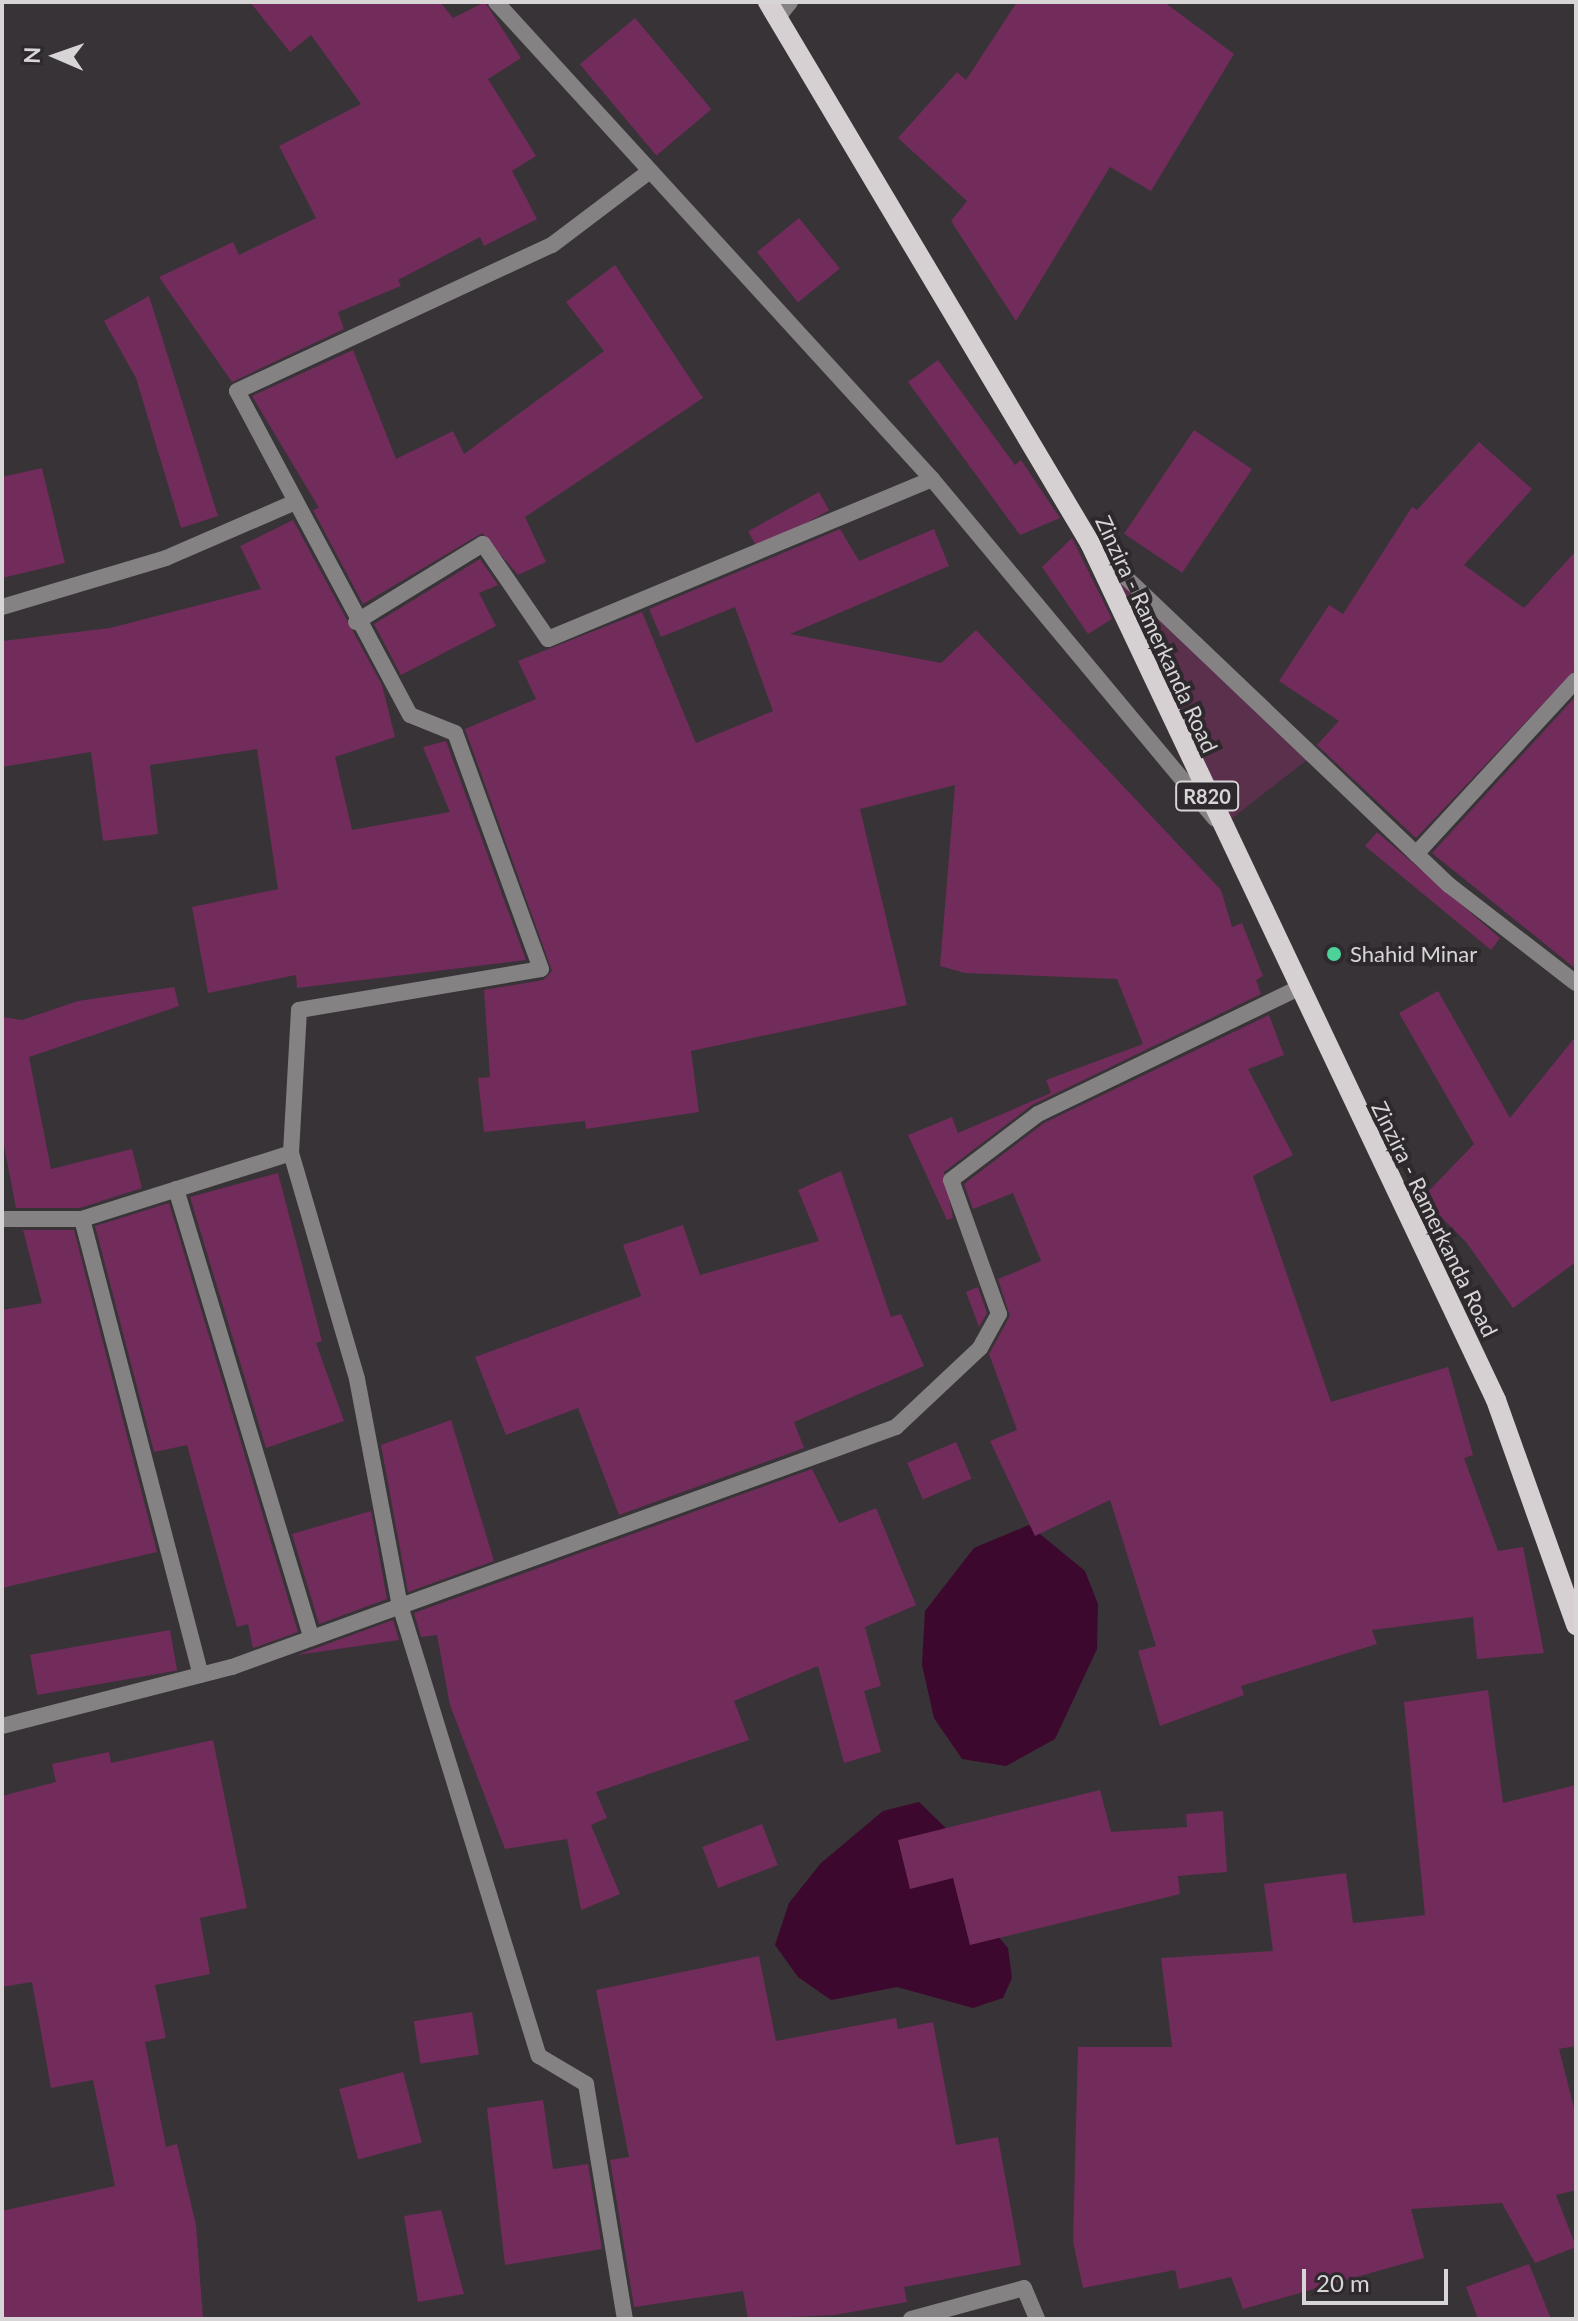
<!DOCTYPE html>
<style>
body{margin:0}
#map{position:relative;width:1578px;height:2321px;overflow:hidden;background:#383336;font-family:Lato,sans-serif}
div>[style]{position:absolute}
.green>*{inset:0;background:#5b304c}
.water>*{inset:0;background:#3c082e}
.building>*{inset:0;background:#712c5b;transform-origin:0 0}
.street>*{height:16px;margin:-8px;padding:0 8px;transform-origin:8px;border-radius:8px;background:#858284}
.primary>*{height:20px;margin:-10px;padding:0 10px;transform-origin:10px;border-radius:10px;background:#d6d0d3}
.dots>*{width:22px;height:22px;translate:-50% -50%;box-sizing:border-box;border:4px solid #2d292c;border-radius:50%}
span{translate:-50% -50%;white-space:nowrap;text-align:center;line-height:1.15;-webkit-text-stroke:8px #2d292c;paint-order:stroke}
.shield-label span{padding:2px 6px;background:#2d292c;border:2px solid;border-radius:6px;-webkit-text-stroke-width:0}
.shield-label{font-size:20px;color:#d8d5d7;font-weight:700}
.street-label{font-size:22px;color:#d8d5d7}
.poi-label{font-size:22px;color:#d8d5d7}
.left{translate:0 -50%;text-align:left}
.frame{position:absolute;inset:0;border:4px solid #d8d5d7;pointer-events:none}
.north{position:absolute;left:16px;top:16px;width:80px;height:80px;-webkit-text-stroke:6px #2d292c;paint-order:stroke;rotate:272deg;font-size:22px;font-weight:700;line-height:32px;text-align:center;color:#d8d5d7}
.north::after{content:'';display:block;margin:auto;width:28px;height:36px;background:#d8d5d7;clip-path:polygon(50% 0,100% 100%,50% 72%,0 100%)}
.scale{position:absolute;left:1302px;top:2269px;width:146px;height:36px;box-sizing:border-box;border:4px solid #d8d5d7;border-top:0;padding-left:10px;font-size:24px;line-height:28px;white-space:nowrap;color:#d8d5d7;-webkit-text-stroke:6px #2d292c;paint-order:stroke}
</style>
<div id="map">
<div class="green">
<div style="clip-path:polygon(1090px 543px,1313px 755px,1221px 827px)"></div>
</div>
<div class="water">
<div style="clip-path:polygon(1029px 1525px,1085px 1571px,1098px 1604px,1097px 1649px,1055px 1739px,1006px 1766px,962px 1759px,934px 1718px,922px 1665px,925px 1611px,974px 1548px)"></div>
<div style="clip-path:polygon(919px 1802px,951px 1833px,990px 1927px,1008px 1948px,1012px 1978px,1003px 1998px,973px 2008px,897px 1987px,831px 2000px,798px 1977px,775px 1945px,789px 1903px,821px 1863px,883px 1811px)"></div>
</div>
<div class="building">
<div style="clip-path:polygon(250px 2px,440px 2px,453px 18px,485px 2px,521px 58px,488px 79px,536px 156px,512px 171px,537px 219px,484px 246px,480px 237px,398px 280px,401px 286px,338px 312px,344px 329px,232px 382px,159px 277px,233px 242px,239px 255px,316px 218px,279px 146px,361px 104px,311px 35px,290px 52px)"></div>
<div style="clip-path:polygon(1017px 2px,1164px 2px,1234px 54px,1151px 191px,1110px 167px,1016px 321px,951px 221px,967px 201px,898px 138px,957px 72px,966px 80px)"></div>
<div style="left:635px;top:18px;width:119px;height:72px;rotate:50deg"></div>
<div style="left:799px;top:218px;width:65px;height:54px;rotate:51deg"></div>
<div style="clip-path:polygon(615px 265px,703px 398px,525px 517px,546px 562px,518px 575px,482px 533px,363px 604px,313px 510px,319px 508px,252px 396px,353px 350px,396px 459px,453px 431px,464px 454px,604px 351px,566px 302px)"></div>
<div style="clip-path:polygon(149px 296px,218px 516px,181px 528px,136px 378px,104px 321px)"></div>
<div style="clip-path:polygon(938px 360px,1015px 465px,1021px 460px,1060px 518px,1020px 535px,908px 382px)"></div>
<div style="left:1194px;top:430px;width:70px;height:125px;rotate:34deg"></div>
<div style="clip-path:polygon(1479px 442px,1532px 489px,1464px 565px,1524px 608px,1576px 551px,1576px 669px,1416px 838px,1317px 745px,1339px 721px,1279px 681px,1329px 605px,1343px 614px,1412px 507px,1417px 510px)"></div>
<div style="clip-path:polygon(42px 468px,65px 563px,2px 578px,2px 477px)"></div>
<div style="left:819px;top:492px;width:21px;height:81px;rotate:61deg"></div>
<div style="clip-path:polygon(293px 520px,382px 685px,395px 737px,335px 757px,352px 830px,450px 812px,423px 747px,446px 741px,526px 960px,297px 988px,296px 975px,208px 993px,192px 907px,278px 889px,257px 749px,150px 765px,158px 834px,103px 841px,91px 752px,2px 767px,2px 641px,110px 628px,261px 589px,240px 546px)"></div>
<div style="clip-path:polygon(840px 529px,859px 561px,934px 529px,949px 566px,790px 634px,941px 663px,976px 630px,1221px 890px,1232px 927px,1242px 923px,1263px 976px,1256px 980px,1261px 994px,1032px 1105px,944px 1172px,953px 1218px,947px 1220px,908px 1135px,952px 1117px,958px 1133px,1051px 1093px,1046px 1080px,1143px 1044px,1117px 979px,965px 973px,940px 966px,955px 785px,860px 809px,907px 1005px,691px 1051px,699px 1112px,586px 1129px,585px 1121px,484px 1132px,478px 1078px,490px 1077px,484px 990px,543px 980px,552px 971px,465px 729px,536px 699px,518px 661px,642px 612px,696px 743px,773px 711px,735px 607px,661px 637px,649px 609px)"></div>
<div style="clip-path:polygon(1072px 538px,1112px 619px,1088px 634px,1042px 567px)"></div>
<div style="clip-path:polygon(480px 559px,498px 585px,479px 593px,496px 626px,401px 675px,374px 624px)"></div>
<div style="clip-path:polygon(1576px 696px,1576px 969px,1432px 853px)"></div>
<div style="clip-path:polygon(1377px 832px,1500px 938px,1491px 950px,1365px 846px)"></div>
<div style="clip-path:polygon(174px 987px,179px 1006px,29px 1057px,51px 1169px,132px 1149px,142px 1188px,80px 1208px,16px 1208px,2px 1135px,2px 1017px,22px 1020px,78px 1001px)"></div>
<div style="clip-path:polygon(1438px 991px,1510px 1118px,1576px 1036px,1576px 1262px,1513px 1308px,1466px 1242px,1422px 1198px,1474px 1144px,1399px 1013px)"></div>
<div style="clip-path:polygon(1269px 1015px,1284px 1055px,1248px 1069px,1293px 1155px,1253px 1176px,1331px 1402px,1448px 1367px,1473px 1455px,1464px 1458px,1498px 1551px,1523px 1547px,1544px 1653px,1477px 1659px,1473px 1617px,1372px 1630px,1377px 1644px,1241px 1686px,1244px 1695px,1160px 1726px,1138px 1651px,1156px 1646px,1110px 1500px,1035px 1536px,990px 1441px,1017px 1430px,989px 1354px,1010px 1316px,998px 1279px,1041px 1261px,1013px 1193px,973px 1209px,964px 1184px,1044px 1123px)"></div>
<div style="clip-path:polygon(841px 1171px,891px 1317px,901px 1314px,924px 1366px,794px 1422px,804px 1448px,619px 1515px,578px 1408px,506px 1435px,475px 1357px,641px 1296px,623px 1245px,683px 1225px,700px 1275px,819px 1241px,798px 1190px)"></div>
<div style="clip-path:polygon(278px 1173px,322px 1341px,316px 1343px,344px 1421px,266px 1448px,190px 1197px)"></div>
<div style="clip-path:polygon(169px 1203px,298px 1632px,253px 1648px,248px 1624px,237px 1627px,187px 1445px,154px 1452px,95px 1226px)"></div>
<div style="clip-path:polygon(23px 1230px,74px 1230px,157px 1552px,2px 1588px,2px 1310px,42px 1303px)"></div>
<div style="clip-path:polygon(978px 1287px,987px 1313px,979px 1327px,966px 1292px)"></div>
<div style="clip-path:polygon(451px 1420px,494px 1561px,408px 1592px,381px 1445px)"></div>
<div style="left:956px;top:1442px;width:40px;height:53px;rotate:67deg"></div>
<div style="clip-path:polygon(812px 1469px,839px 1523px,876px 1508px,916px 1605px,865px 1627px,881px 1686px,864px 1691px,881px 1752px,844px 1763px,818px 1666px,734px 1701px,749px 1740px,596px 1792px,607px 1818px,591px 1825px,620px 1894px,581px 1910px,567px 1839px,505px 1849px,450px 1705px,437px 1635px,421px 1637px,414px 1613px)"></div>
<div style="clip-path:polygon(371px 1511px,387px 1599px,319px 1624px,292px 1534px)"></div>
<div style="clip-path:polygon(393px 1620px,399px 1640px,297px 1655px)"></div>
<div style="left:170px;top:1630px;width:41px;height:142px;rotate:80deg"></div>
<div style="clip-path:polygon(1488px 1690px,1503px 1803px,1576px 1785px,1576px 2046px,1559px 2049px,1576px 2116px,1576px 2190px,1556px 2195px,1576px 2247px,1535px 2263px,1502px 2203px,1411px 2209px,1424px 2258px,1243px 2309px,1231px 2277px,1179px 2289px,1175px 2270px,1083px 2288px,1073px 2241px,1078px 2047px,1172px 2047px,1161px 1958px,1273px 1951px,1264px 1884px,1346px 1873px,1353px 1923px,1425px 1915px,1404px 1702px)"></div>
<div style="clip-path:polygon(213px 1740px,247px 1908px,200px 1918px,210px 1974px,155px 1985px,166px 2038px,145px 2042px,166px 2147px,177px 2144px,196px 2225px,203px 2319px,2px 2319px,2px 2211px,115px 2186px,93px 2080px,51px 2088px,32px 1982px,2px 1987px,2px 1796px,56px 1782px,52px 1764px,109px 1752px,111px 1763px)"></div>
<div style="clip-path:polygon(1100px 1790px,1111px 1832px,1187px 1827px,1186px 1814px,1223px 1811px,1227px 1872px,1178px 1876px,1180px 1894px,970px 1945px,953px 1878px,910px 1889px,898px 1840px)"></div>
<div style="left:762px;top:1824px;width:44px;height:64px;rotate:69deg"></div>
<div style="clip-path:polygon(759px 1956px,776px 2041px,896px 2018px,898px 2029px,933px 2022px,956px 2145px,998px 2137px,1021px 2265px,904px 2287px,907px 2302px,835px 2315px,748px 2319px,743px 2291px,634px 2307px,610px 2160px,629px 2157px,596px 1990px)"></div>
<div style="left:472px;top:2012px;width:43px;height:59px;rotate:81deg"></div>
<div style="left:403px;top:2072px;width:73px;height:66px;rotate:75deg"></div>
<div style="clip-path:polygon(543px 2100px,553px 2169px,588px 2164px,602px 2249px,505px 2265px,487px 2108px)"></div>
<div style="clip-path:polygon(441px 2210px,464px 2294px,418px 2302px,404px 2216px)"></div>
<div style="clip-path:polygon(1529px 2264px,1551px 2319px,1478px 2319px,1466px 2287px)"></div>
</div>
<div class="street">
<div style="left:496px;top:2px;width:646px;rotate:47.57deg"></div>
<div style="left:932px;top:479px;width:442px;rotate:50.2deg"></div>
<div style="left:778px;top:17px;width:19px;rotate:-51deg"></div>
<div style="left:1097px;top:550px;width:486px;rotate:43.6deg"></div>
<div style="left:1449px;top:885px;width:160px;rotate:37.7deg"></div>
<div style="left:2px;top:607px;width:171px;rotate:-16.6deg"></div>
<div style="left:166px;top:558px;width:138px;rotate:-23.4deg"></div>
<div style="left:356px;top:622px;width:149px;rotate:-31.6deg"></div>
<div style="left:483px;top:544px;width:115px;rotate:55.6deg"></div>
<div style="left:548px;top:639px;width:416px;rotate:-22.6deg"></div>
<div style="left:1416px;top:854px;width:236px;rotate:-47.4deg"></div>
<div style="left:291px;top:1153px;width:143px;rotate:-86.8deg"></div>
<div style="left:299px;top:1010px;width:245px;rotate:-9.6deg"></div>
<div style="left:541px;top:969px;width:251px;rotate:-110deg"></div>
<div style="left:455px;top:733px;width:48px;rotate:-158.2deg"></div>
<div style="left:410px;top:715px;width:367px;rotate:-118.1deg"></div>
<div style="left:237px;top:391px;width:347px;rotate:-24.9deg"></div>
<div style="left:552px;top:245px;width:123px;rotate:-37.1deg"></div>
<div style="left:176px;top:1189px;width:468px;rotate:73.2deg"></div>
<div style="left:2px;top:1219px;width:80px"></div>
<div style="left:82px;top:1219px;width:219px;rotate:-17.5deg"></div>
<div style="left:291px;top:1153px;width:235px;rotate:73.7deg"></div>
<div style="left:357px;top:1379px;width:227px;rotate:79.3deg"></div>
<div style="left:399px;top:1602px;width:475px;rotate:72.9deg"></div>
<div style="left:539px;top:2056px;width:55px;rotate:30.8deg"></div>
<div style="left:586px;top:2084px;width:238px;rotate:80.6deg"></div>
<div style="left:82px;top:1219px;width:471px;rotate:75.4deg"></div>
<div style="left:2px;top:1726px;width:237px;rotate:-14.4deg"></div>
<div style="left:232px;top:1667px;width:706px;rotate:-19.87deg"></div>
<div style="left:896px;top:1427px;width:115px;rotate:-43.2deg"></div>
<div style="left:980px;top:1348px;width:39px;rotate:-61deg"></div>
<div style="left:999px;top:1314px;width:142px;rotate:-109.7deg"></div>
<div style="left:951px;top:1180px;width:109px;rotate:-37.2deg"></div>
<div style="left:1038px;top:1114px;width:290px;rotate:-25.8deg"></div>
<div style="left:911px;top:2319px;width:117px;rotate:-15.3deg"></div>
<div style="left:1024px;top:2288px;width:34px;rotate:67deg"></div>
</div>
<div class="primary">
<div style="left:768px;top:2px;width:630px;rotate:59.24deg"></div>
<div style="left:1090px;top:543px;width:948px;rotate:64.65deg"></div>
<div style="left:1496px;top:1400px;width:239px;rotate:70.4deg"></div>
</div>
<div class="dots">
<div style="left:1334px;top:954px;background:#4dd39a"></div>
</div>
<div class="shield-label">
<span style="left:1207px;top:796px">R820</span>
</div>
<div class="street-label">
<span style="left:1157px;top:634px;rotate:65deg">Zinzira - Ramerkanda Road</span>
<span style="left:1435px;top:1219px;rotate:64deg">Zinzira - Ramerkanda Road</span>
</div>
<div class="poi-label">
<span class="left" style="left:1350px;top:954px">Shahid Minar</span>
</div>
<div class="frame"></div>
<div class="north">N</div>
<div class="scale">20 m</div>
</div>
